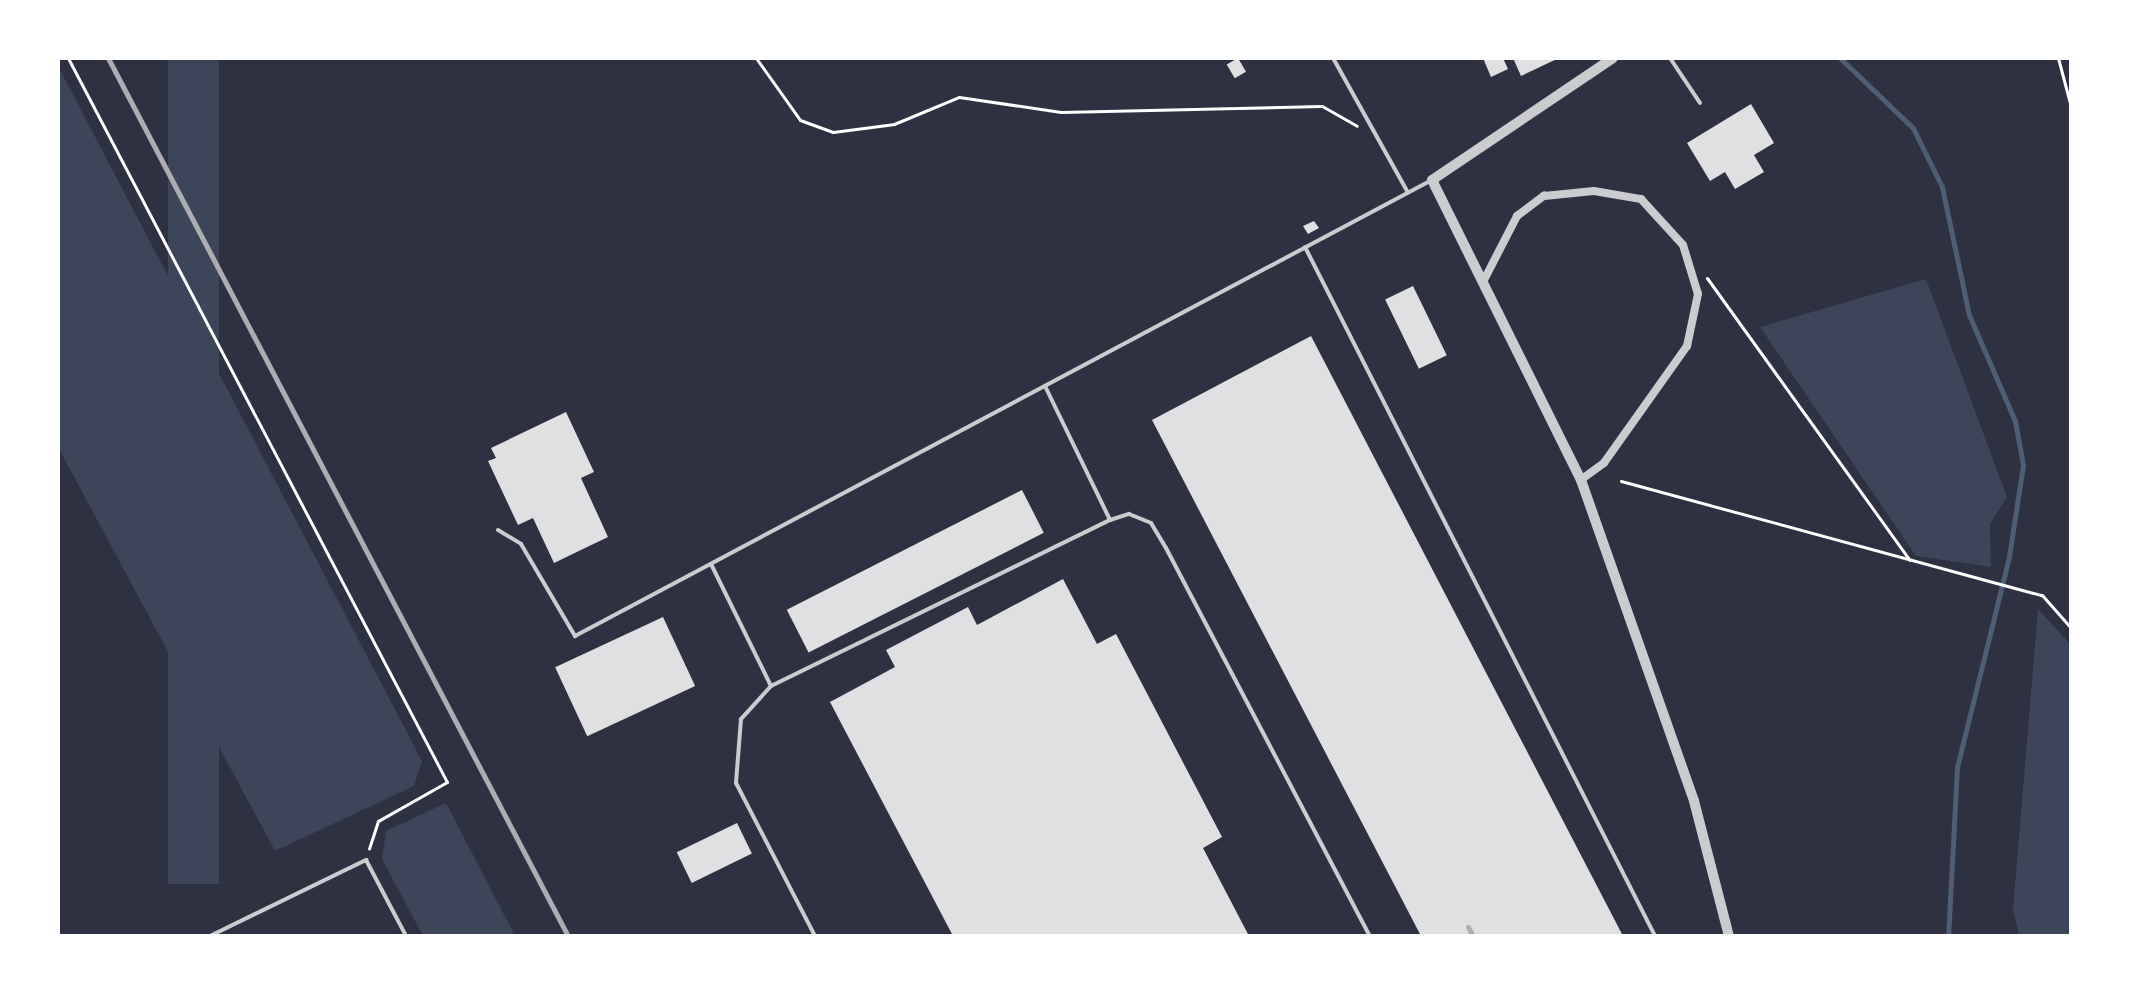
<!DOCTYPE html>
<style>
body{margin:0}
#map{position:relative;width:2129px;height:994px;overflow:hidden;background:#2d3142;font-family:"PT Serif",serif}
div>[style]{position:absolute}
.green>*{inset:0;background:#3c4559;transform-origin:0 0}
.stream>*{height:5px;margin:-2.5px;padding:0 2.5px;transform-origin:2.5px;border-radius:2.5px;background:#4f5d75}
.building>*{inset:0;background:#e0e0e3;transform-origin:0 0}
.path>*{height:3px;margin:-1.5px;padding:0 1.5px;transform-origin:1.5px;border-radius:1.5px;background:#fff}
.service>*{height:4px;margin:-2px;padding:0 2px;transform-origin:2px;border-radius:2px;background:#caccd0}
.minor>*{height:8px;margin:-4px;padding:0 4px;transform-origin:4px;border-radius:4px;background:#caccd0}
.tertiary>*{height:10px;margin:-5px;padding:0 5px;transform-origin:5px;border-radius:5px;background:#caccd0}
.rail>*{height:5px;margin:-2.5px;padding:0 2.5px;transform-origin:2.5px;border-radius:2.5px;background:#abadb3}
span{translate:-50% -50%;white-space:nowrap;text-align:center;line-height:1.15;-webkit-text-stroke:6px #fff;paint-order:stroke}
.frame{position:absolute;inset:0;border:60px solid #fff;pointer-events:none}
</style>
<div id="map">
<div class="green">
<div style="left:168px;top:58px;width:51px;height:826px"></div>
<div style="clip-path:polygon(58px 66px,422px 761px,414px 786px,275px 851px,58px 447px)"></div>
<div style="clip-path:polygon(1926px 279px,2007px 497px,1990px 524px,1991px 567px,1916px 556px,1760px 327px)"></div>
<div style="clip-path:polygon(2038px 609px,2071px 645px,2071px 936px,2019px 936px,2013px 909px)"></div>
<div style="clip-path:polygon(446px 803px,515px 936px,423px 936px,382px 859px,386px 831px)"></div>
</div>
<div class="stream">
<div style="left:1840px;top:58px;width:101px;rotate:43.8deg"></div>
<div style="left:1913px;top:128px;width:66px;rotate:63.8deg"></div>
<div style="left:1942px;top:187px;width:131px;rotate:78.1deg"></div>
<div style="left:1969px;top:315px;width:116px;rotate:66.5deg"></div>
<div style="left:2015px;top:421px;width:45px;rotate:79.7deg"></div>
<div style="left:2023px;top:465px;width:93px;rotate:98.7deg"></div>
<div style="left:2009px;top:557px;width:216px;rotate:103.9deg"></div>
<div style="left:1957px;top:767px;width:169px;rotate:93deg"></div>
</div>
<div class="building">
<div style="left:1238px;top:58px;width:16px;height:13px;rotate:60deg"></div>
<div style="clip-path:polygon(1483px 58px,1503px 58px,1508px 69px,1491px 77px)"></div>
<div style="clip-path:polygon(1513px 58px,1559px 58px,1521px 76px)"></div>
<div style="clip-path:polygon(1751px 104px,1774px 143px,1754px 155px,1764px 172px,1735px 189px,1725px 172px,1710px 181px,1687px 143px)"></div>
<div style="clip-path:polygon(1314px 221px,1319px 228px,1308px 234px,1303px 226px)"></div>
<div style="left:1413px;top:286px;width:77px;height:31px;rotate:64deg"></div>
<div style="clip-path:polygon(1311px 336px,1623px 936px,1421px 936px,1152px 420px)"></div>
<div style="clip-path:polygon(566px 412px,594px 472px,581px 478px,608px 537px,554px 563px,533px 518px,518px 525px,488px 461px,496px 458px,491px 448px)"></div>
<div style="left:1022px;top:490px;width:48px;height:264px;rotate:63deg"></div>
<div style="clip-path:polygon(1063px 579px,1097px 644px,1116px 634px,1222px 837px,1203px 848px,1249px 936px,953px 936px,830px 702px,895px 667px,886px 650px,968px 607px,977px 625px)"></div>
<div style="left:663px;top:617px;width:76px;height:119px;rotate:65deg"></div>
<div style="left:737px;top:823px;width:34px;height:67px;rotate:64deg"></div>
</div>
<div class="path">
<div style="left:68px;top:58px;width:817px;rotate:62.37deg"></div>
<div style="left:447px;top:782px;width:79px;rotate:150.5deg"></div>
<div style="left:378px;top:821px;width:29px;rotate:108deg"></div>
<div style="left:756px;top:58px;width:76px;rotate:54.6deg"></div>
<div style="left:800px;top:120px;width:35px;rotate:20deg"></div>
<div style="left:833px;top:132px;width:62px;rotate:-7.5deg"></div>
<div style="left:894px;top:124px;width:70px;rotate:-22.6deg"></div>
<div style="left:959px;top:97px;width:103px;rotate:8.4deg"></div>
<div style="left:1061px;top:112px;width:261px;rotate:-1.3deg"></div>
<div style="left:1322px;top:106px;width:40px;rotate:29.7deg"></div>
<div style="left:2058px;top:58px;width:51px;rotate:75.1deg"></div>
<div style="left:1707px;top:278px;width:347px;rotate:54.3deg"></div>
<div style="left:1621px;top:481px;width:436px;rotate:15.2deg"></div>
<div style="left:2042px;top:595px;width:44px;rotate:48.7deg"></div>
</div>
<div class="service">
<div style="left:1333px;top:58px;width:154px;rotate:60.9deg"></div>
<div style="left:1670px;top:58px;width:54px;rotate:56.3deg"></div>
<div style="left:1305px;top:247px;width:773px;rotate:63.07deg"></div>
<div style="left:1045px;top:386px;width:149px;rotate:64.1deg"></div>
<div style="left:1110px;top:520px;width:20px;rotate:-18deg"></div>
<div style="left:1129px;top:514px;width:24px;rotate:22deg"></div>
<div style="left:1151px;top:523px;width:29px;rotate:59deg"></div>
<div style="left:1166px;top:548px;width:438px;rotate:62.3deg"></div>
<div style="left:498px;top:530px;width:27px;rotate:31deg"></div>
<div style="left:521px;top:544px;width:107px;rotate:59.6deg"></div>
<div style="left:575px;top:636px;width:969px;rotate:-28.02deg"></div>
<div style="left:711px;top:564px;width:136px;rotate:63.8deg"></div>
<div style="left:771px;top:686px;width:45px;rotate:132.3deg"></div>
<div style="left:741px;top:719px;width:64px;rotate:94.5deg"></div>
<div style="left:736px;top:783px;width:172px;rotate:62.7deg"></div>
<div style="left:771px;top:686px;width:377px;rotate:-26.1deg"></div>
<div style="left:210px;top:936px;width:174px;rotate:-26deg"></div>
<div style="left:366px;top:860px;width:86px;rotate:62.2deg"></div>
</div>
<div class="minor">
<div style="left:1484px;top:280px;width:72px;rotate:-62.7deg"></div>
<div style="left:1517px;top:216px;width:34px;rotate:-37deg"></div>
<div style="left:1544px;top:196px;width:50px;rotate:-5.7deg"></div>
<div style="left:1594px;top:191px;width:48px;rotate:9.7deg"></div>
<div style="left:1641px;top:199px;width:62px;rotate:47.6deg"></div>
<div style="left:1683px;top:245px;width:51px;rotate:73deg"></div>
<div style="left:1698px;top:294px;width:53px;rotate:101.9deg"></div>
<div style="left:1687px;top:346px;width:143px;rotate:125.4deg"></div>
<div style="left:1604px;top:463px;width:29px;rotate:144deg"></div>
</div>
<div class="tertiary">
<div style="left:1613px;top:58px;width:218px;rotate:146deg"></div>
<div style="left:1432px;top:180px;width:335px;rotate:63.6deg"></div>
<div style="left:1581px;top:480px;width:340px;rotate:70.6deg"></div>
<div style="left:1694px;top:801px;width:139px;rotate:75.5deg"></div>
</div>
<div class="rail">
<div style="left:108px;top:58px;width:991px;rotate:62.35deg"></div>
<div style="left:1468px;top:927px;width:10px;rotate:61deg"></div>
</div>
<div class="frame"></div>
</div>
